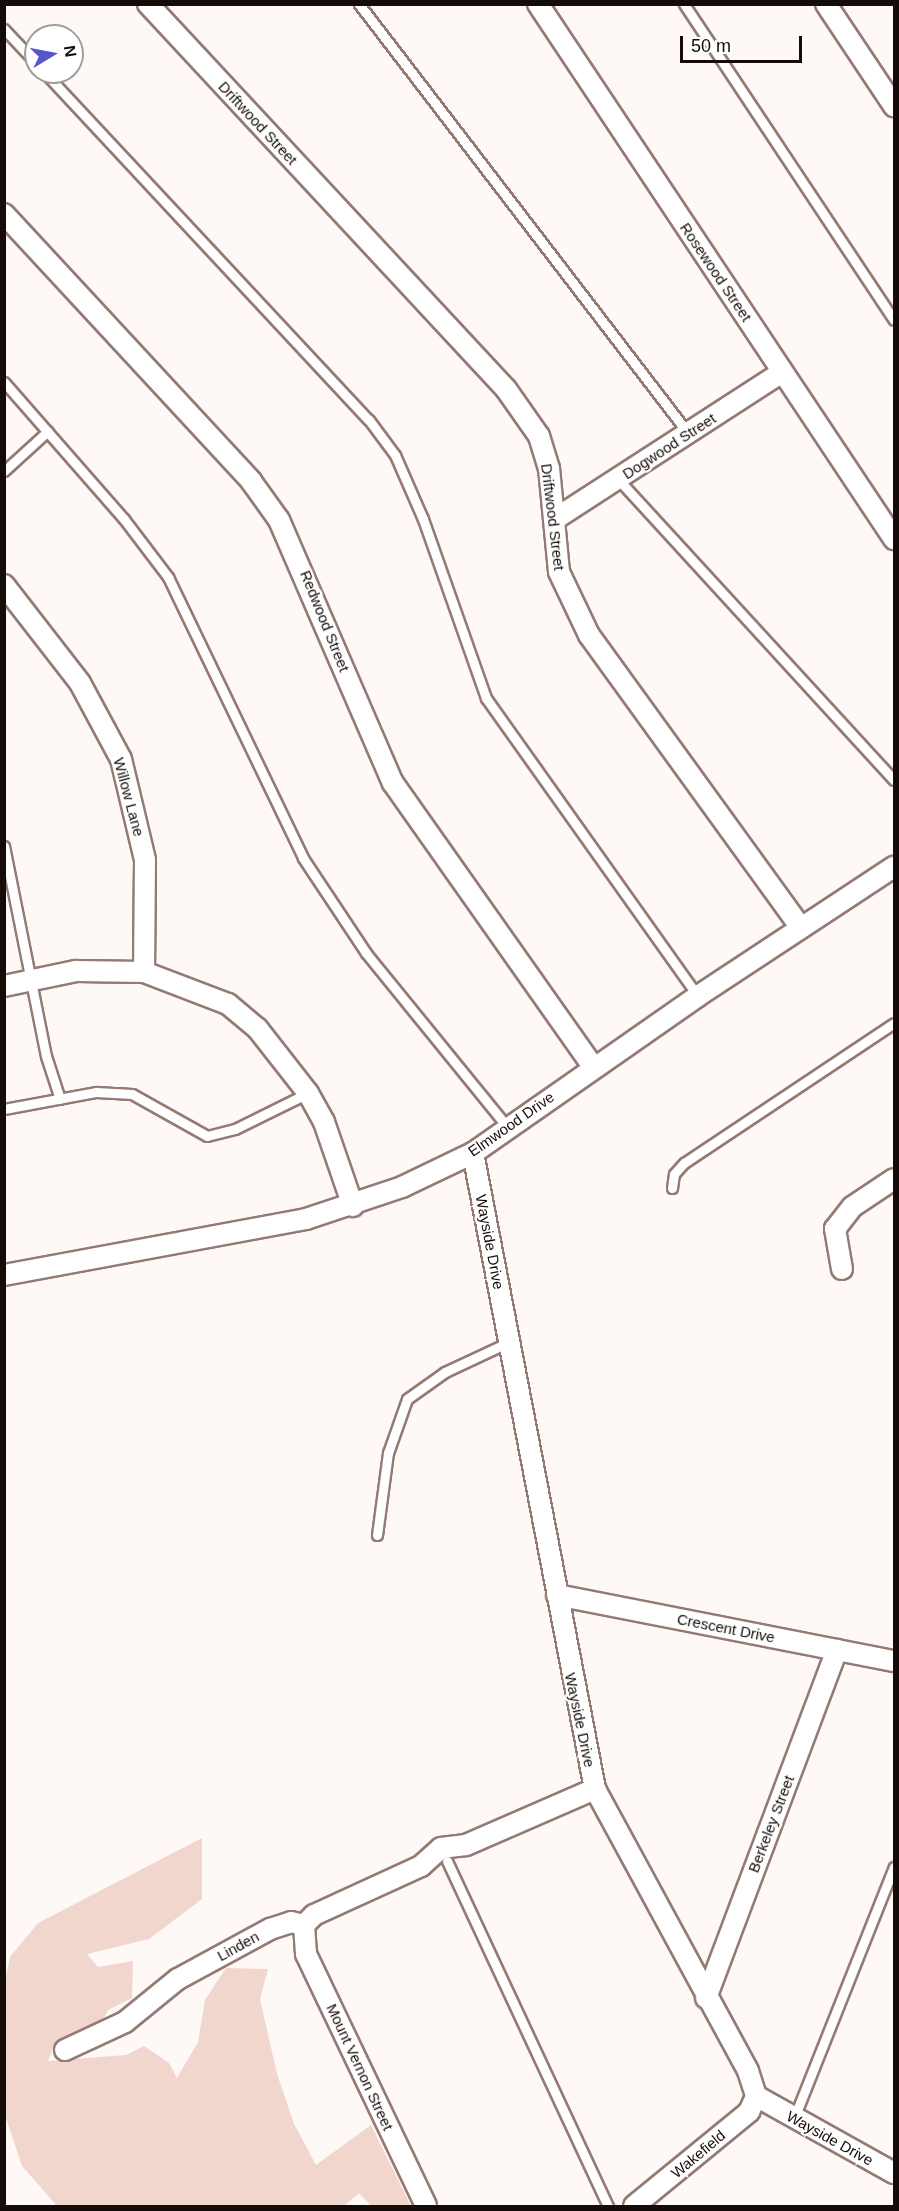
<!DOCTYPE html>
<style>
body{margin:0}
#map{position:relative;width:899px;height:2211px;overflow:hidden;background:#fef8f6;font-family:Helvetica,sans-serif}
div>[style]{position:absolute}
.green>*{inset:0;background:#f0d6cd}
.roads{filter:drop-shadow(2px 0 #937b73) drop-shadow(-2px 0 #937b73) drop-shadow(0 2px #937b73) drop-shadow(0 -2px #937b73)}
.service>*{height:9px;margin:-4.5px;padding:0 4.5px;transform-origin:4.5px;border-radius:4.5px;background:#fff}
.minor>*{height:20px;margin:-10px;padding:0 10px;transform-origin:10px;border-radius:10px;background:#fff}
span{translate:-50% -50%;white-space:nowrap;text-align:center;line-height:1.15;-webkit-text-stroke:4.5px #fff;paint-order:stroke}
.street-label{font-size:15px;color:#150c09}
.frame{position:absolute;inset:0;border:6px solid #150c09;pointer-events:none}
.north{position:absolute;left:24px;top:24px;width:60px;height:60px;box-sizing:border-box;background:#fff;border:2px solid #a19e9d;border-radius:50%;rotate:80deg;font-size:16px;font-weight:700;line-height:24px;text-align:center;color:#150c09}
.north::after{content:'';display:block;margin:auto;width:21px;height:27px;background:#5655cd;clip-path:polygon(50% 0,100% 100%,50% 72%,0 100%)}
.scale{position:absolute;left:680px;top:36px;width:122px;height:27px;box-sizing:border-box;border:3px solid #150c09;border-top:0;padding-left:8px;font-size:18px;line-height:21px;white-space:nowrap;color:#150c09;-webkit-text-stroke:4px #fff;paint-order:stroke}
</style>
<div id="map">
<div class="green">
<div style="clip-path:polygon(202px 1838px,202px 1899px,149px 1939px,87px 1954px,98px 1967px,133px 1961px,132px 1998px,108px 2010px,99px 2027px,56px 2041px,48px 2061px,126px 2055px,144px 2046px,169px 2063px,177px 2078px,198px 2042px,205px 2000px,226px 1968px,268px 1969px,260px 1999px,277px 2074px,294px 2124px,316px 2165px,371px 2125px,411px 2206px,371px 2206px,359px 2193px,344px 2206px,57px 2206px,22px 2166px,5px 2115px,4px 1986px,10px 1957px,38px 1923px)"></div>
</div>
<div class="roads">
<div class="service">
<div style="left:359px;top:4px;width:541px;rotate:52.52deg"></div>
<div style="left:684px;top:4px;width:379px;rotate:56.4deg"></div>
<div style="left:4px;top:29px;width:47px;rotate:46.7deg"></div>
<div style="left:44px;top:72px;width:476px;rotate:47deg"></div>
<div style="left:369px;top:420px;width:44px;rotate:53.4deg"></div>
<div style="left:395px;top:455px;width:70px;rotate:66.4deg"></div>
<div style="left:423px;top:519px;width:190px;rotate:70.6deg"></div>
<div style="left:486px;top:698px;width:366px;rotate:54.6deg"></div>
<div style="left:4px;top:382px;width:182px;rotate:48.8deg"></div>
<div style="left:124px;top:519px;width:73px;rotate:52.8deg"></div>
<div style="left:168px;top:577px;width:312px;rotate:64.3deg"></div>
<div style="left:303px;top:858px;width:114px;rotate:56.4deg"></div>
<div style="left:366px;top:953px;width:225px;rotate:50.9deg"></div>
<div style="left:4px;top:471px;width:59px;rotate:-42.3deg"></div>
<div style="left:618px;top:479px;width:408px;rotate:47.5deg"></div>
<div style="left:4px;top:846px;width:214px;rotate:78.7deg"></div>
<div style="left:46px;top:1056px;width:45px;rotate:72deg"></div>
<div style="left:4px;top:1109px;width:94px;rotate:-10.5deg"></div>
<div style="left:96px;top:1092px;width:36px;rotate:3deg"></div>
<div style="left:132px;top:1094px;width:86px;rotate:29.2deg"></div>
<div style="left:207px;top:1136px;width:29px;rotate:-14deg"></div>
<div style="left:235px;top:1129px;width:81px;rotate:-26.3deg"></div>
<div style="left:672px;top:1188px;width:14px;rotate:-82deg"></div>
<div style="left:674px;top:1174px;width:15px;rotate:-48deg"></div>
<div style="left:684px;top:1163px;width:252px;rotate:-33.7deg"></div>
<div style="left:377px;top:1535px;width:83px;rotate:-82.4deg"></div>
<div style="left:388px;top:1453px;width:57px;rotate:-70.6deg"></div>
<div style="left:407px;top:1399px;width:47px;rotate:-35.4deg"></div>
<div style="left:445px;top:1372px;width:71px;rotate:-25.1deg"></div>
<div style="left:447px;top:1861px;width:381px;rotate:65deg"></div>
<div style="left:794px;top:2118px;width:270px;rotate:-68.3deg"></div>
</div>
<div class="minor">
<div style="left:148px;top:4px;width:526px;rotate:47.08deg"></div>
<div style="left:506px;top:389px;width:57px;rotate:54.9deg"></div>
<div style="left:539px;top:436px;width:34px;rotate:73deg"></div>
<div style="left:549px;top:468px;width:104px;rotate:84.5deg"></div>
<div style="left:559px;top:572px;width:70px;rotate:64.5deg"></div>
<div style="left:589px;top:635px;width:360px;rotate:54.1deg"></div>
<div style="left:538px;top:4px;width:643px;rotate:56.36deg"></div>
<div style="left:826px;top:4px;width:123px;rotate:56.3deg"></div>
<div style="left:4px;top:214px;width:364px;rotate:47.2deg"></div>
<div style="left:251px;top:481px;width:48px;rotate:54.3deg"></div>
<div style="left:279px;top:520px;width:287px;rotate:66.6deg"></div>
<div style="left:393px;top:783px;width:347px;rotate:54.8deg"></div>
<div style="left:555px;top:519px;width:270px;rotate:-32.9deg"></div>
<div style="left:4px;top:585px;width:124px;rotate:52.2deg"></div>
<div style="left:80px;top:683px;width:86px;rotate:61.7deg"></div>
<div style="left:121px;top:759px;width:104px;rotate:76.6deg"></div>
<div style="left:145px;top:860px;width:112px;rotate:90.5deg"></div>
<div style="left:4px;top:986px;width:74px;rotate:-11.8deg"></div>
<div style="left:76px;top:971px;width:68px;rotate:0.8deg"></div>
<div style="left:144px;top:972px;width:90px;rotate:20.9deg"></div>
<div style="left:228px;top:1004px;width:38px;rotate:40deg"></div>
<div style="left:257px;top:1028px;width:83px;rotate:51.9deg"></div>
<div style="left:308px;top:1093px;width:33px;rotate:61deg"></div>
<div style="left:324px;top:1122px;width:89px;rotate:71deg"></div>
<div style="left:473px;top:1153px;width:648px;rotate:79.14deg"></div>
<div style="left:595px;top:1789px;width:321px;rotate:61.5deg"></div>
<div style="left:748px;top:2071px;width:26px;rotate:72deg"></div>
<div style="left:756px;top:2096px;width:158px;rotate:29.2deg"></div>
<div style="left:842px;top:1269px;width:41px;rotate:-99.9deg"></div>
<div style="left:835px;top:1229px;width:28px;rotate:-52deg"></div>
<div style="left:852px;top:1207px;width:50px;rotate:-33.7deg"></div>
<div style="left:4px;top:1275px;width:307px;rotate:-10.5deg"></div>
<div style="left:306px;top:1219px;width:101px;rotate:-18.4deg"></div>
<div style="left:402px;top:1187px;width:79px;rotate:-25.6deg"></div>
<div style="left:473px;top:1153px;width:274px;rotate:-34.9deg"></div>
<div style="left:698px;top:996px;width:235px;rotate:-33.4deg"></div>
<div style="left:557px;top:1595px;width:343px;rotate:11.1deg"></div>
<div style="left:304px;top:1925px;width:14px;rotate:-45deg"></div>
<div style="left:314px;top:1915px;width:118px;rotate:-24.6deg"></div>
<div style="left:421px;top:1866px;width:27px;rotate:-42deg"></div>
<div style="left:441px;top:1848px;width:25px;rotate:-7deg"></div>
<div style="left:466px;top:1845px;width:141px;rotate:-23.5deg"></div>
<div style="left:304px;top:1925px;width:29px;rotate:86deg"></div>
<div style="left:306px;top:1954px;width:279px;rotate:64.5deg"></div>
<div style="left:706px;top:1998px;width:372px;rotate:-69.4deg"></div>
<div style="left:65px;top:2050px;width:66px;rotate:-25deg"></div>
<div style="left:125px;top:2022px;width:68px;rotate:-39.1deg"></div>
<div style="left:178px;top:1979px;width:105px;rotate:-28.5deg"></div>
<div style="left:270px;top:1929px;width:22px;rotate:-18deg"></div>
<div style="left:291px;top:1922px;width:13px;rotate:13deg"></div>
<div style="left:634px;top:2206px;width:149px;rotate:-39.3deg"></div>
<div style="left:749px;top:2112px;width:17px;rotate:-66deg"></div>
</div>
</div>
<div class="street-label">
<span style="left:258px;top:123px;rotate:47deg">Driftwood Street</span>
<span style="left:716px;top:272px;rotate:56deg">Rosewood Street</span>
<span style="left:669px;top:446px;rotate:-33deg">Dogwood Street</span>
<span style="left:553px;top:517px;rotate:83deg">Driftwood Street</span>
<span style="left:325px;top:621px;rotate:68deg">Redwood Street</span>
<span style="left:129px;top:797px;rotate:75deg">Willow Lane</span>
<span style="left:511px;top:1124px;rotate:-35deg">Elmwood Drive</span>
<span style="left:490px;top:1242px;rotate:79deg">Wayside Drive</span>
<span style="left:726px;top:1628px;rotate:11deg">Crescent Drive</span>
<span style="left:580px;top:1720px;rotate:78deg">Wayside Drive</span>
<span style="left:771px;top:1824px;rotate:-69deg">Berkeley Street</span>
<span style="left:238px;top:1946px;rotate:-29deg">Linden</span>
<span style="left:360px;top:2067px;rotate:65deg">Mount Vernon Street</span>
<span style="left:830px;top:2138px;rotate:29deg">Wayside Drive</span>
<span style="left:698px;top:2154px;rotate:-40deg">Wakefield</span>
</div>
<div class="frame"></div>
<div class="north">N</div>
<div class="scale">50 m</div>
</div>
